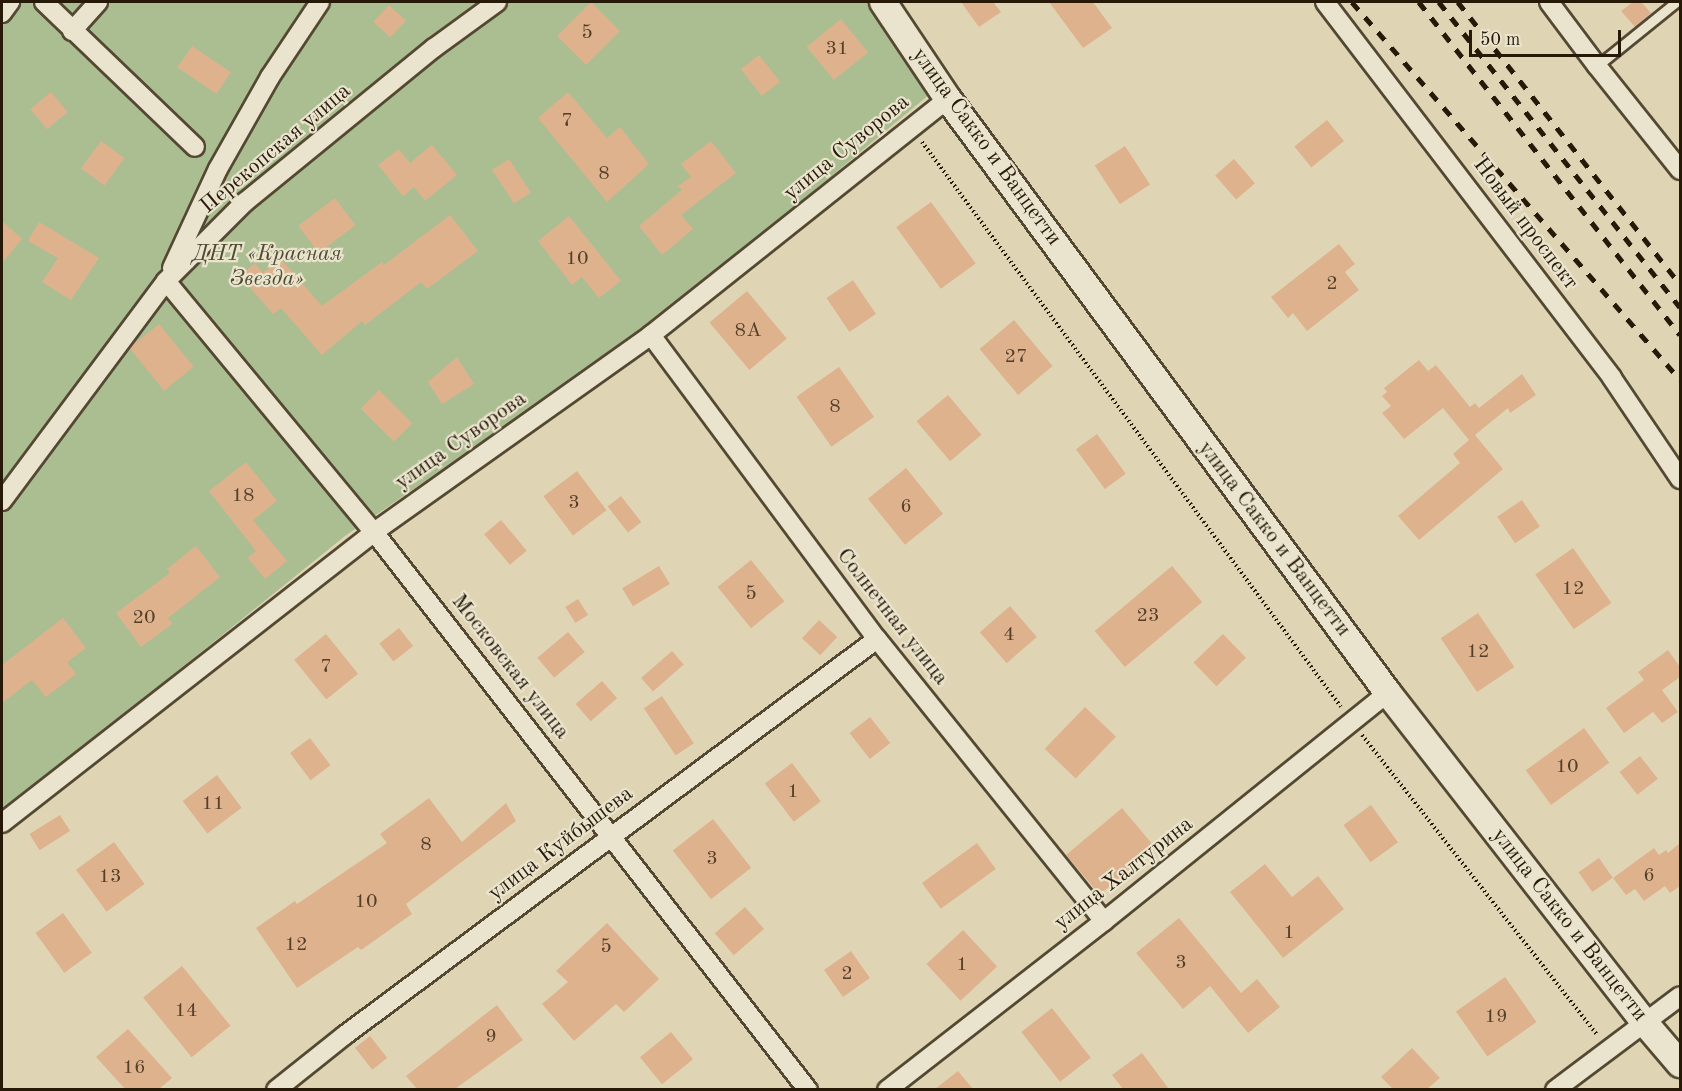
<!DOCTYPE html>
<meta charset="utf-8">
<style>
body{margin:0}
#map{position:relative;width:1682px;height:1091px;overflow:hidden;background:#dfd5b4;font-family:"Old Standard TT",serif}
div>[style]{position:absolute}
.green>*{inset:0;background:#abbe92}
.building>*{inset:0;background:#dfb28e;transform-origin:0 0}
.path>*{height:4px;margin-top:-2px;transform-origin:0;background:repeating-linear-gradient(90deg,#261907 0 1.5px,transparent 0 4.5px)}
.roads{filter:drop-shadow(2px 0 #544832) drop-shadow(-2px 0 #544832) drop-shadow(0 2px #544832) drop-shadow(0 -2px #544832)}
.lane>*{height:9px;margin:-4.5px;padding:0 4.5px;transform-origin:4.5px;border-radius:4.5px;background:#eae4ce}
.street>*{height:18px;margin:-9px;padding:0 9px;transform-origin:9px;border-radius:9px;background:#eae4ce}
.secondary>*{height:26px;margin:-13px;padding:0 13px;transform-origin:13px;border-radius:13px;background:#eae4ce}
.rail>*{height:4.5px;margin-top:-2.25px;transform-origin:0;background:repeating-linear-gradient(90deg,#261907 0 10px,transparent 0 20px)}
span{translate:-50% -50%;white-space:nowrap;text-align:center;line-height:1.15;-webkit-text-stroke:4.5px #eae4ce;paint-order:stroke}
.number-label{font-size:20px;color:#543f29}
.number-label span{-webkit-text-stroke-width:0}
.street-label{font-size:22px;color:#261907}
.park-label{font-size:22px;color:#4e4b31;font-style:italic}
.frame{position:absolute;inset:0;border:3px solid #261907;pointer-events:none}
.scale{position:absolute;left:1469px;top:30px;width:152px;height:27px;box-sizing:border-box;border:3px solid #261907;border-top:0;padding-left:8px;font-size:18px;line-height:21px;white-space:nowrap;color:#261907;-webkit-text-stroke:4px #eae4ce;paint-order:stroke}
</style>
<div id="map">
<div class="green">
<div style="clip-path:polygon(2px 2px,868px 2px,930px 94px,645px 331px,345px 536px,2px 813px)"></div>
</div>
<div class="building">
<div style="left:591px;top:2px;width:41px;height:48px;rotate:45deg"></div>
<div style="clip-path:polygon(961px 2px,993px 2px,1001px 12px,979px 27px)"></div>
<div style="clip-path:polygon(1049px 2px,1093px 2px,1112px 28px,1083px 48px)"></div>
<div style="clip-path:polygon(1633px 2px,1641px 2px,1651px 13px,1635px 27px,1621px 11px)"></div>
<div style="left:389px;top:5px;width:23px;height:23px;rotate:43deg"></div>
<div style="left:841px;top:19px;width:43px;height:44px;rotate:51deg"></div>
<div style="left:192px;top:46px;width:47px;height:26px;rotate:34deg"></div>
<div style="left:759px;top:55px;width:34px;height:23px;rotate:52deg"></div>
<div style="left:51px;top:92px;width:26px;height:27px;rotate:50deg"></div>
<div style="clip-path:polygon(568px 92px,607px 138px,620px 127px,649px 164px,607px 202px,538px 118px)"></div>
<div style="left:1327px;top:120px;width:27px;height:42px;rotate:51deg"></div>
<div style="left:101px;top:141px;width:29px;height:34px;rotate:36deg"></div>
<div style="clip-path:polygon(711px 141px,736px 173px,681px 215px,693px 229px,662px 255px,639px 226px,682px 190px,678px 186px,691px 177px,681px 164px)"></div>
<div style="clip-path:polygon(432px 145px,457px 175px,425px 201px,414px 187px,403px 196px,378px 165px,399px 149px,410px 163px)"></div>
<div style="left:1125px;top:146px;width:46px;height:36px;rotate:57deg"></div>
<div style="left:509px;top:159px;width:40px;height:20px;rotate:57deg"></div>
<div style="left:1234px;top:159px;width:32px;height:25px;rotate:49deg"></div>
<div style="left:335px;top:198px;width:34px;height:46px;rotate:53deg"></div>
<div style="left:931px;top:202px;width:76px;height:43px;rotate:54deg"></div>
<div style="clip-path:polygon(450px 215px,478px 251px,427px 289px,421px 282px,365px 325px,362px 321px,322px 355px,281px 308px,273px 314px,240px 276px,255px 263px,263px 273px,280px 258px,322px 306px,382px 262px,384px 265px)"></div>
<div style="clip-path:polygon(569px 216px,621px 281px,599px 298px,582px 277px,572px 285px,538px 241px)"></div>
<div style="clip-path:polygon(2px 221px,22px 239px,2px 263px)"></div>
<div style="clip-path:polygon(39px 222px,99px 258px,71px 300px,42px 282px,58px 258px,28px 241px)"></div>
<div style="clip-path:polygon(1339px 244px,1355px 264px,1345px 272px,1359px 290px,1307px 331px,1293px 313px,1288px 318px,1271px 297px)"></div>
<div style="left:853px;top:280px;width:41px;height:32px;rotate:56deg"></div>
<div style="left:747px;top:291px;width:62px;height:49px;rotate:50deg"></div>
<div style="left:1014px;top:320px;width:60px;height:45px;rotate:50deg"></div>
<div style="left:159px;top:324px;width:55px;height:38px;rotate:51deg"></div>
<div style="clip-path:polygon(457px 357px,474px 384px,442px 404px,428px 382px)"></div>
<div style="clip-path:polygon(1419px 360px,1428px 371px,1436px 365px,1470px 407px,1475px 403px,1479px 408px,1522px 374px,1536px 395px,1510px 413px,1508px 408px,1475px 435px,1503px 469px,1419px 540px,1398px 516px,1460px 463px,1453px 454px,1469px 440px,1443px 408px,1404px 439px,1382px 413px,1391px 406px,1382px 396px,1387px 392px,1384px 388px)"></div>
<div style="left:839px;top:367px;width:61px;height:52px;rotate:55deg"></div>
<div style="left:379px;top:390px;width:47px;height:26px;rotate:45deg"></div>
<div style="left:948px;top:395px;width:52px;height:41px;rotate:50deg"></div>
<div style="left:1097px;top:434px;width:49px;height:26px;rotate:54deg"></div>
<div style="clip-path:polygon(246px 462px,277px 501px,253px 520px,287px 561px,265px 579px,248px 558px,256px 551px,209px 491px)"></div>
<div style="left:906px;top:468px;width:59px;height:49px;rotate:51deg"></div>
<div style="left:577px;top:471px;width:49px;height:42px;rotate:53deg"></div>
<div style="left:621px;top:496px;width:33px;height:17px;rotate:52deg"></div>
<div style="left:1522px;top:500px;width:32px;height:30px;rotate:56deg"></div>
<div style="left:501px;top:520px;width:40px;height:22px;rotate:50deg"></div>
<div style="clip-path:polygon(196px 546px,220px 577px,168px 618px,172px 624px,141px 647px,116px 613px,170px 573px,167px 569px)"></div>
<div style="left:1573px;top:548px;width:67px;height:46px;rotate:55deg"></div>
<div style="left:751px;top:560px;width:53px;height:43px;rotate:51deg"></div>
<div style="left:659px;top:566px;width:21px;height:43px;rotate:59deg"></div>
<div style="left:1172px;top:566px;width:47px;height:101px;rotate:50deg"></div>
<div style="left:578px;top:599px;width:19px;height:15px;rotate:58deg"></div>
<div style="left:1010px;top:606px;width:41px;height:40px;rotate:49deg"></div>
<div style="left:1478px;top:613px;width:65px;height:45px;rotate:56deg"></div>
<div style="clip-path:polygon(63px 618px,86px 648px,67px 662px,76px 674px,46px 697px,32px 680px,2px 703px,2px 665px)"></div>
<div style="left:819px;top:620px;width:25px;height:25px;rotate:43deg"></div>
<div style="left:399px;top:628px;width:23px;height:25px;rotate:52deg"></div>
<div style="left:568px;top:632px;width:26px;height:40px;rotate:50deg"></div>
<div style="left:326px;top:634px;width:51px;height:41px;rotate:51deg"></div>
<div style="left:1223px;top:634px;width:33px;height:41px;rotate:46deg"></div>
<div style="clip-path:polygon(1668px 650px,1680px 667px,1680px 677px,1662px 690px,1678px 712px,1662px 723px,1653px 712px,1624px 733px,1606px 708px,1644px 680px,1638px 672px)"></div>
<div style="left:672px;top:651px;width:18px;height:41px;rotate:49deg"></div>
<div style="left:602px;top:681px;width:23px;height:35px;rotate:49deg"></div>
<div style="left:662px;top:696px;width:57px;height:22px;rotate:56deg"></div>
<div style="left:1085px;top:707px;width:43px;height:58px;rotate:44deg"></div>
<div style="left:870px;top:717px;width:33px;height:26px;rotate:52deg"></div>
<div style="left:1584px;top:728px;width:43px;height:72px;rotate:54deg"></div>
<div style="left:310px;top:738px;width:34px;height:25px;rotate:53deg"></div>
<div style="left:1640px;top:756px;width:29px;height:26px;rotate:52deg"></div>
<div style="left:792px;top:763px;width:48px;height:34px;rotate:53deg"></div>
<div style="left:217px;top:775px;width:41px;height:43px;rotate:53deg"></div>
<div style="clip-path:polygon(429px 798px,462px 842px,506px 803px,516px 821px,406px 904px,412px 914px,361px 950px,358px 947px,297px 988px,256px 928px,295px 901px,297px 904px,387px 843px,380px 834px)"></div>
<div style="left:1371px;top:805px;width:46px;height:34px;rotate:54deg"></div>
<div style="left:1122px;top:808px;width:52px;height:73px;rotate:50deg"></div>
<div style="left:60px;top:815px;width:19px;height:36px;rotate:58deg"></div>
<div style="left:713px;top:819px;width:62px;height:51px;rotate:52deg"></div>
<div style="left:114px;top:842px;width:52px;height:47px;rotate:54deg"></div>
<div style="left:977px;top:843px;width:32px;height:68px;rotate:54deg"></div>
<div style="clip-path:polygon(1680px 843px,1680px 886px,1670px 893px,1665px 886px,1644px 901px,1635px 889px,1626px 895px,1613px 878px,1654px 848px,1659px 855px,1666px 850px,1668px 853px)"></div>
<div style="left:1599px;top:858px;width:24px;height:25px;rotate:55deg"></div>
<div style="clip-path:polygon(1265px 864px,1292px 897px,1318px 876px,1344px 909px,1283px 958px,1230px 892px)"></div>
<div style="left:745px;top:907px;width:29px;height:40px;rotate:49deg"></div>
<div style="left:63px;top:913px;width:49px;height:34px;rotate:54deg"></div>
<div style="clip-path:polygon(1179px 918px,1241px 993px,1257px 979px,1280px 1007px,1248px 1033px,1210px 986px,1183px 1009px,1136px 953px)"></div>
<div style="clip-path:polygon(607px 923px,659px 979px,624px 1012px,616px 1004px,574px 1041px,542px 1004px,568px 982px,556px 971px)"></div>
<div style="left:963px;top:930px;width:50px;height:50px;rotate:47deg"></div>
<div style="left:851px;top:951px;width:33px;height:33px;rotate:55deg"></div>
<div style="left:182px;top:966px;width:77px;height:50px;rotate:51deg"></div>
<div style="left:1505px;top:977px;width:55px;height:60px;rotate:55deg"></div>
<div style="clip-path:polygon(497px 1005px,523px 1040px,455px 1089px,417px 1089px,406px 1076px)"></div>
<div style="left:1052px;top:1008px;width:63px;height:39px;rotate:52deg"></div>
<div style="clip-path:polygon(128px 1029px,172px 1078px,159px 1089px,125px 1089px,96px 1057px)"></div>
<div style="left:671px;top:1032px;width:35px;height:40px;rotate:51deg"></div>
<div style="left:370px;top:1036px;width:28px;height:19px;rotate:52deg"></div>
<div style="clip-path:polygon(1412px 1048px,1440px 1078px,1427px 1089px,1393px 1089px,1381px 1077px)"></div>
<div style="clip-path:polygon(1142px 1053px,1169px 1089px,1123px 1089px,1112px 1075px)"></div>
<div style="clip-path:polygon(958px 1071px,973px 1089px,935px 1089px)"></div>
</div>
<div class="path">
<div style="left:922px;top:142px;width:703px;rotate:53.44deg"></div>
<div style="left:1362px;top:735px;width:382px;rotate:51.9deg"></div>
</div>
<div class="roads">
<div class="lane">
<div style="left:1597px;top:66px;width:102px;rotate:-39deg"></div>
</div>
<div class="street">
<div style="left:44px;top:2px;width:209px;rotate:43.8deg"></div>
<div style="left:1325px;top:2px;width:473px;rotate:52.6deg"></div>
<div style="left:1612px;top:378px;width:122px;rotate:56deg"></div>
<div style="left:1549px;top:2px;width:80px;rotate:53.1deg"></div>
<div style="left:1597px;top:66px;width:133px;rotate:51.4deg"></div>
<div style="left:2px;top:13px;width:14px;rotate:-54deg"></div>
<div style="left:72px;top:31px;width:39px;rotate:-48deg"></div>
<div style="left:172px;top:268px;width:109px;rotate:-65.1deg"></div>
<div style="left:218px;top:169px;width:106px;rotate:-60.5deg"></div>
<div style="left:270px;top:77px;width:90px;rotate:-56.3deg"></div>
<div style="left:166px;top:281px;width:326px;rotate:50.4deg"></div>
<div style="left:374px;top:532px;width:707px;rotate:52.13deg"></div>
<div style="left:651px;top:335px;width:379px;rotate:53.4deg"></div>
<div style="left:877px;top:639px;width:362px;rotate:51.2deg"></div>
<div style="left:2px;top:501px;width:274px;rotate:-53.3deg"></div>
<div style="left:166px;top:281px;width:112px;rotate:-45deg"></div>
<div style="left:245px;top:202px;width:244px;rotate:-39.2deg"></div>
<div style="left:434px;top:48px;width:78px;rotate:-36.1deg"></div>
<div style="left:2px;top:823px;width:472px;rotate:-38deg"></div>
<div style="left:374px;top:532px;width:340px;rotate:-35.4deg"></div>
<div style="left:651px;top:335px;width:379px;rotate:-38.5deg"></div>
<div style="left:276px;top:1090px;width:88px;rotate:-38.6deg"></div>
<div style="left:345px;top:1035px;width:663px;rotate:-36.66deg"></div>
<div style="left:887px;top:1090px;width:275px;rotate:-37.9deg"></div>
<div style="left:1104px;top:921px;width:364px;rotate:-38.8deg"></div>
<div style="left:1555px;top:1090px;width:156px;rotate:-36.9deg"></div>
</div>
<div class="secondary">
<div style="left:883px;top:2px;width:117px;rotate:56.2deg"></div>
<div style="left:948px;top:99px;width:739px;rotate:53.47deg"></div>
<div style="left:1388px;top:693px;width:418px;rotate:52.1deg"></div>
<div style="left:1645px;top:1023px;width:54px;rotate:49.5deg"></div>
</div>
</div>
<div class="rail">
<div style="left:1352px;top:2px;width:500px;rotate:49deg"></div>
<div style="left:1419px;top:2px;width:423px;rotate:51.9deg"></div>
<div style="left:1439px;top:2px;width:389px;rotate:51.7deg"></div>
<div style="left:1458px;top:2px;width:359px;rotate:51.8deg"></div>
</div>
<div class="number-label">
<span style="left:587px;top:33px">5</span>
<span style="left:837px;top:49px">31</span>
<span style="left:567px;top:121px">7</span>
<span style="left:604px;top:174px">8</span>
<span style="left:577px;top:259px">10</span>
<span style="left:1332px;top:284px">2</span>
<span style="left:748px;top:331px">8А</span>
<span style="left:1016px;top:357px">27</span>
<span style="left:835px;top:407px">8</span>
<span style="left:243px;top:496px">18</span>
<span style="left:574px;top:503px">3</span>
<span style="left:906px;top:507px">6</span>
<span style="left:1573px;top:589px">12</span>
<span style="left:751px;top:594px">5</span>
<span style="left:1148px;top:616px">23</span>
<span style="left:144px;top:618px">20</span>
<span style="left:1009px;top:635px">4</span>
<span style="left:1478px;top:652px">12</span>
<span style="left:326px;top:667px">7</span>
<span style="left:1567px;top:767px">10</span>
<span style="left:793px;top:792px">1</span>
<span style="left:213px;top:804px">11</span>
<span style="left:426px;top:845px">8</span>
<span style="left:712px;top:859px">3</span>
<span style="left:1649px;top:876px">6</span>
<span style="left:110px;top:877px">13</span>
<span style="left:366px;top:902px">10</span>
<span style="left:1289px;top:933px">1</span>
<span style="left:296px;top:945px">12</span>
<span style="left:606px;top:947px">5</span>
<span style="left:1181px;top:963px">3</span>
<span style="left:962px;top:965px">1</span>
<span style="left:847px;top:974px">2</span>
<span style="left:186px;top:1011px">14</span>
<span style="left:1496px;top:1017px">19</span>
<span style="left:491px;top:1037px">9</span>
<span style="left:134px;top:1068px">16</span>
</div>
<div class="street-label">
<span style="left:986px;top:147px;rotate:54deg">улица Сакко и Ванцетти</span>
<span style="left:847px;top:148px;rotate:-39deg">улица Суворова</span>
<span style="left:276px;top:149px;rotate:-40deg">Перекопская улица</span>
<span style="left:1525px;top:224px;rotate:53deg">Новый проспект</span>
<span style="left:461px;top:441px;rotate:-35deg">улица Суворова</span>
<span style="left:1274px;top:539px;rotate:53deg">улица Сакко и Ванцетти</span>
<span style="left:892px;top:617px;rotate:52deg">Солнечная улица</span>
<span style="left:510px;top:667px;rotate:52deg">Московская улица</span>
<span style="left:561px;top:844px;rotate:-37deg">улица Куйбышева</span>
<span style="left:1124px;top:874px;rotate:-38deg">улица Халтурина</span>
<span style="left:1569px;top:925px;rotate:52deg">улица Сакко и Ванцетти</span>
</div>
<div class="park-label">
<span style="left:267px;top:267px">ДНТ «Красная<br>Звезда»</span>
</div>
<div class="frame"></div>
<div class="scale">50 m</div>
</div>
